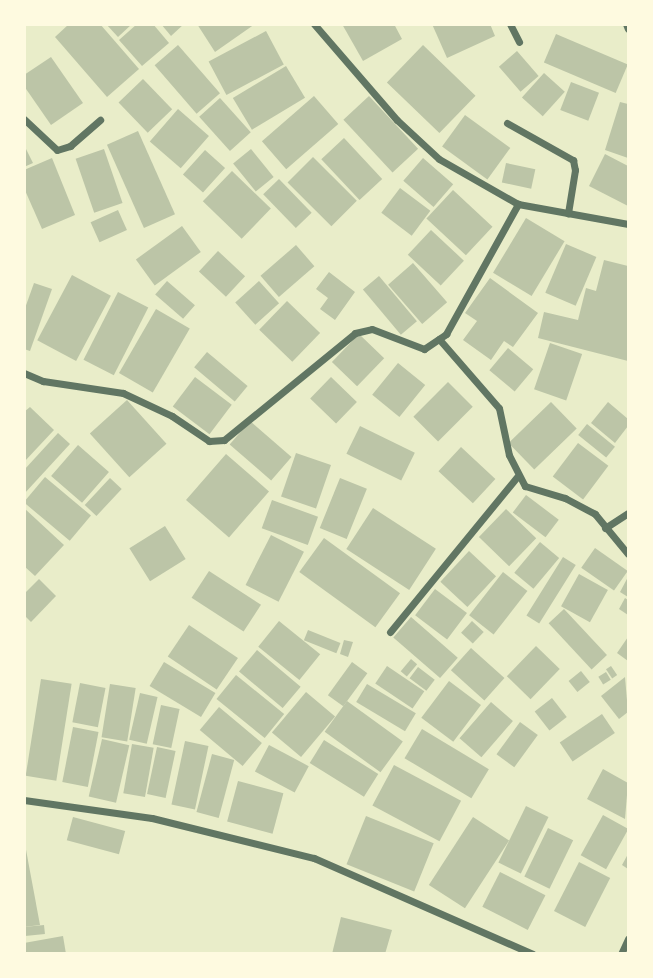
<!DOCTYPE html>
<style>
body{margin:0}
#map{position:relative;width:653px;height:978px;overflow:hidden;background:#e9edc9;font-family:Barlow,sans-serif}
div>[style]{position:absolute}
.building>*{inset:0;background:#bcc5a7;transform-origin:0 0}
.minor>*{height:7px;margin:-3.5px;padding:0 3.5px;transform-origin:3.5px;border-radius:3.5px;background:#617663}
span{translate:-50% -50%;white-space:nowrap;text-align:center;line-height:1.15;-webkit-text-stroke:5px #fefae0;paint-order:stroke}
.frame{position:absolute;inset:0;border:26px solid #fefae0;pointer-events:none}
</style>
<div id="map">
<div class="building">
<div style="clip-path:polygon(69px 24px,100px 24px,139px 69px,107px 97px,55px 37px)"></div>
<div style="clip-path:polygon(106px 24px,132px 24px,118px 37px)"></div>
<div style="clip-path:polygon(137px 24px,153px 24px,169px 43px,142px 66px,119px 40px)"></div>
<div style="clip-path:polygon(161px 24px,184px 24px,171px 36px)"></div>
<div style="clip-path:polygon(197px 24px,255px 24px,215px 52px)"></div>
<div style="clip-path:polygon(342px 24px,394px 24px,402px 39px,363px 61px)"></div>
<div style="clip-path:polygon(432px 24px,490px 24px,495px 36px,447px 58px)"></div>
<div style="left:266px;top:31px;width:38px;height:65px;rotate:62deg"></div>
<div style="left:556px;top:34px;width:78px;height:31px;rotate:23deg"></div>
<div style="left:178px;top:45px;width:64px;height:31px;rotate:49deg"></div>
<div style="left:423px;top:45px;width:73px;height:52px;rotate:44deg"></div>
<div style="left:517px;top:51px;width:33px;height:24px;rotate:49deg"></div>
<div style="clip-path:polygon(51px 57px,83px 103px,51px 125px,24px 86px,24px 75px)"></div>
<div style="left:286px;top:66px;width:37px;height:62px;rotate:59deg"></div>
<div style="left:544px;top:73px;width:28px;height:33px;rotate:42deg"></div>
<div style="left:143px;top:79px;width:42px;height:34px;rotate:46deg"></div>
<div style="left:571px;top:82px;width:30px;height:30px;rotate:21deg"></div>
<div style="left:314px;top:96px;width:37px;height:69px;rotate:49deg"></div>
<div style="left:369px;top:96px;width:72px;height:35px;rotate:47deg"></div>
<div style="left:220px;top:98px;width:46px;height:28px;rotate:48deg"></div>
<div style="clip-path:polygon(620px 102px,628px 104px,628px 158px,605px 150px)"></div>
<div style="left:178px;top:109px;width:41px;height:43px;rotate:41deg"></div>
<div style="left:465px;top:115px;width:56px;height:39px;rotate:36deg"></div>
<div style="left:138px;top:131px;width:91px;height:34px;rotate:66deg"></div>
<div style="left:344px;top:138px;width:56px;height:31px;rotate:47deg"></div>
<div style="clip-path:polygon(24px 145px,33px 163px,24px 167px)"></div>
<div style="left:104px;top:149px;width:57px;height:30px;rotate:71deg"></div>
<div style="left:251px;top:149px;width:36px;height:23px;rotate:51deg"></div>
<div style="left:205px;top:150px;width:27px;height:33px;rotate:42deg"></div>
<div style="clip-path:polygon(605px 154px,628px 166px,628px 206px,589px 186px)"></div>
<div style="left:313px;top:157px;width:62px;height:36px;rotate:45deg"></div>
<div style="clip-path:polygon(52px 158px,75px 215px,42px 229px,24px 188px,24px 170px)"></div>
<div style="left:423px;top:158px;width:40px;height:30px;rotate:41deg"></div>
<div style="left:506px;top:163px;width:30px;height:20px;rotate:12deg"></div>
<div style="left:232px;top:171px;width:54px;height:42px;rotate:44deg"></div>
<div style="left:279px;top:179px;width:47px;height:22px;rotate:46deg"></div>
<div style="left:400px;top:188px;width:38px;height:31px;rotate:37deg"></div>
<div style="left:453px;top:190px;width:54px;height:39px;rotate:43deg"></div>
<div style="left:118px;top:210px;width:22px;height:30px;rotate:66deg"></div>
<div style="left:526px;top:218px;width:45px;height:64px;rotate:31deg"></div>
<div style="left:182px;top:226px;width:32px;height:57px;rotate:54deg"></div>
<div style="left:431px;top:230px;width:45px;height:34px;rotate:43deg"></div>
<div style="left:566px;top:244px;width:33px;height:53px;rotate:23deg"></div>
<div style="left:296px;top:245px;width:28px;height:47px;rotate:49deg"></div>
<div style="left:218px;top:251px;width:37px;height:28px;rotate:43deg"></div>
<div style="clip-path:polygon(604px 260px,628px 266px,628px 361px,538px 338px,544px 312px,578px 320px,586px 288px,596px 291px)"></div>
<div style="left:413px;top:263px;width:52px;height:33px;rotate:49deg"></div>
<div style="clip-path:polygon(329px 272px,355px 292px,335px 320px,320px 309px,328px 298px,316px 289px)"></div>
<div style="left:72px;top:275px;width:44px;height:74px;rotate:28deg"></div>
<div style="left:379px;top:276px;width:59px;height:21px;rotate:50deg"></div>
<div style="clip-path:polygon(490px 278px,538px 313px,513px 347px,504px 341px,491px 360px,463px 340px,477px 321px,465px 313px)"></div>
<div style="left:167px;top:281px;width:37px;height:18px;rotate:41deg"></div>
<div style="left:259px;top:281px;width:30px;height:32px;rotate:48deg"></div>
<div style="clip-path:polygon(34px 283px,52px 289px,30px 351px,24px 349px,24px 311px)"></div>
<div style="left:118px;top:292px;width:34px;height:76px;rotate:27deg"></div>
<div style="left:287px;top:301px;width:46px;height:40px;rotate:44deg"></div>
<div style="left:156px;top:309px;width:39px;height:74px;rotate:30deg"></div>
<div style="left:359px;top:334px;width:35px;height:39px;rotate:44deg"></div>
<div style="left:550px;top:343px;width:34px;height:49px;rotate:19deg"></div>
<div style="left:508px;top:348px;width:33px;height:29px;rotate:40deg"></div>
<div style="left:207px;top:352px;width:53px;height:20px;rotate:40deg"></div>
<div style="left:398px;top:363px;width:35px;height:41px;rotate:39deg"></div>
<div style="left:195px;top:377px;width:46px;height:37px;rotate:37deg"></div>
<div style="left:331px;top:377px;width:36px;height:30px;rotate:44deg"></div>
<div style="left:448px;top:382px;width:35px;height:49px;rotate:45deg"></div>
<div style="left:127px;top:400px;width:59px;height:50px;rotate:48deg"></div>
<div style="left:551px;top:402px;width:37px;height:59px;rotate:46deg"></div>
<div style="clip-path:polygon(608px 402px,628px 419px,628px 426px,615px 443px,591px 423px)"></div>
<div style="clip-path:polygon(30px 407px,54px 430px,24px 462px,24px 412px)"></div>
<div style="left:250px;top:421px;width:55px;height:31px;rotate:41deg"></div>
<div style="left:587px;top:424px;width:36px;height:14px;rotate:39deg"></div>
<div style="left:360px;top:426px;width:61px;height:31px;rotate:26deg"></div>
<div style="clip-path:polygon(58px 433px,70px 444px,24px 494px,24px 470px)"></div>
<div style="left:578px;top:443px;width:38px;height:42px;rotate:37deg"></div>
<div style="left:78px;top:445px;width:41px;height:41px;rotate:41deg"></div>
<div style="left:461px;top:447px;width:47px;height:33px;rotate:43deg"></div>
<div style="left:296px;top:453px;width:37px;height:46px;rotate:19deg"></div>
<div style="left:226px;top:454px;width:57px;height:61px;rotate:41deg"></div>
<div style="left:45px;top:477px;width:60px;height:33px;rotate:40deg"></div>
<div style="left:110px;top:478px;width:16px;height:37px;rotate:43deg"></div>
<div style="left:340px;top:478px;width:29px;height:54px;rotate:22deg"></div>
<div style="left:526px;top:495px;width:41px;height:22px;rotate:37deg"></div>
<div style="left:272px;top:500px;width:49px;height:30px;rotate:20deg"></div>
<div style="clip-path:polygon(24px 508px,64px 545px,35px 576px,24px 566px)"></div>
<div style="left:373px;top:508px;width:75px;height:49px;rotate:33deg"></div>
<div style="left:506px;top:509px;width:42px;height:39px;rotate:44deg"></div>
<div style="left:165px;top:526px;width:39px;height:42px;rotate:58deg"></div>
<div style="left:271px;top:535px;width:37px;height:56px;rotate:27deg"></div>
<div style="left:324px;top:538px;width:94px;height:42px;rotate:36deg"></div>
<div style="left:540px;top:542px;width:25px;height:40px;rotate:40deg"></div>
<div style="left:595px;top:548px;width:40px;height:24px;rotate:35deg"></div>
<div style="left:469px;top:551px;width:37px;height:42px;rotate:43deg"></div>
<div style="left:563px;top:557px;width:15px;height:69px;rotate:32deg"></div>
<div style="left:209px;top:571px;width:62px;height:32px;rotate:33deg"></div>
<div style="left:503px;top:572px;width:31px;height:55px;rotate:38deg"></div>
<div style="left:579px;top:574px;width:33px;height:37px;rotate:29deg"></div>
<div style="clip-path:polygon(628px 577px,628px 597px,620px 592px)"></div>
<div style="clip-path:polygon(39px 579px,56px 596px,31px 622px,24px 615px,24px 594px)"></div>
<div style="left:435px;top:589px;width:40px;height:33px;rotate:37deg"></div>
<div style="clip-path:polygon(625px 598px,628px 600px,628px 615px,619px 609px)"></div>
<div style="left:564px;top:609px;width:63px;height:21px;rotate:47deg"></div>
<div style="left:411px;top:617px;width:62px;height:27px;rotate:41deg"></div>
<div style="left:279px;top:621px;width:53px;height:33px;rotate:39deg"></div>
<div style="left:472px;top:621px;width:16px;height:16px;rotate:43deg"></div>
<div style="left:189px;top:625px;width:59px;height:38px;rotate:34deg"></div>
<div style="left:308px;top:630px;width:35px;height:11px;rotate:22deg"></div>
<div style="clip-path:polygon(628px 637px,628px 661px,617px 653px)"></div>
<div style="clip-path:polygon(344px 640px,353px 642px,348px 657px,340px 654px)"></div>
<div style="left:536px;top:646px;width:33px;height:42px;rotate:44deg"></div>
<div style="left:471px;top:648px;width:45px;height:30px;rotate:42deg"></div>
<div style="left:257px;top:650px;width:57px;height:28px;rotate:40deg"></div>
<div style="left:411px;top:659px;width:8px;height:16px;rotate:40deg"></div>
<div style="left:164px;top:662px;width:60px;height:28px;rotate:31deg"></div>
<div style="left:352px;top:662px;width:19px;height:41px;rotate:36deg"></div>
<div style="left:387px;top:666px;width:45px;height:21px;rotate:34deg"></div>
<div style="left:611px;top:666px;width:11px;height:6px;rotate:56deg"></div>
<div style="left:418px;top:667px;width:21px;height:14px;rotate:37deg"></div>
<div style="left:581px;top:671px;width:14px;height:16px;rotate:51deg"></div>
<div style="left:606px;top:672px;width:9px;height:9px;rotate:58deg"></div>
<div style="left:236px;top:675px;width:62px;height:31px;rotate:39deg"></div>
<div style="clip-path:polygon(625px 677px,628px 712px,619px 719px,601px 696px)"></div>
<div style="left:41px;top:679px;width:31px;height:98px;rotate:9deg"></div>
<div style="left:449px;top:681px;width:40px;height:46px;rotate:37deg"></div>
<div style="left:80px;top:683px;width:26px;height:40px;rotate:11deg"></div>
<div style="left:110px;top:684px;width:26px;height:54px;rotate:9deg"></div>
<div style="left:367px;top:684px;width:57px;height:21px;rotate:31deg"></div>
<div style="left:306px;top:692px;width:38px;height:53px;rotate:40deg"></div>
<div style="left:140px;top:693px;width:18px;height:48px;rotate:13deg"></div>
<div style="left:552px;top:698px;width:24px;height:22px;rotate:52deg"></div>
<div style="left:347px;top:701px;width:69px;height:38px;rotate:36deg"></div>
<div style="left:491px;top:702px;width:29px;height:48px;rotate:41deg"></div>
<div style="left:161px;top:705px;width:19px;height:40px;rotate:12deg"></div>
<div style="left:219px;top:707px;width:56px;height:30px;rotate:40deg"></div>
<div style="left:602px;top:714px;width:23px;height:51px;rotate:56deg"></div>
<div style="left:520px;top:722px;width:22px;height:40px;rotate:36deg"></div>
<div style="left:73px;top:727px;width:26px;height:56px;rotate:11deg"></div>
<div style="left:422px;top:729px;width:78px;height:34px;rotate:31deg"></div>
<div style="left:102px;top:739px;width:28px;height:59px;rotate:13deg"></div>
<div style="left:324px;top:740px;width:64px;height:27px;rotate:32deg"></div>
<div style="left:185px;top:741px;width:24px;height:65px;rotate:12deg"></div>
<div style="left:132px;top:744px;width:22px;height:50px;rotate:10deg"></div>
<div style="left:269px;top:745px;width:45px;height:30px;rotate:28deg"></div>
<div style="left:157px;top:747px;width:19px;height:48px;rotate:12deg"></div>
<div style="left:212px;top:754px;width:23px;height:60px;rotate:15deg"></div>
<div style="left:394px;top:765px;width:76px;height:46px;rotate:28deg"></div>
<div style="clip-path:polygon(603px 769px,628px 783px,625px 819px,587px 799px)"></div>
<div style="left:238px;top:781px;width:47px;height:42px;rotate:15deg"></div>
<div style="left:526px;top:806px;width:25px;height:63px;rotate:26deg"></div>
<div style="left:603px;top:815px;width:29px;height:46px;rotate:29deg"></div>
<div style="left:366px;top:816px;width:73px;height:52px;rotate:22deg"></div>
<div style="left:73px;top:817px;width:54px;height:24px;rotate:15deg"></div>
<div style="left:473px;top:817px;width:43px;height:81px;rotate:33deg"></div>
<div style="left:548px;top:828px;width:28px;height:54px;rotate:26deg"></div>
<div style="clip-path:polygon(24px 839px,40px 925px,24px 927px)"></div>
<div style="clip-path:polygon(628px 854px,628px 869px,622px 865px)"></div>
<div style="left:579px;top:862px;width:35px;height:55px;rotate:27deg"></div>
<div style="left:500px;top:872px;width:51px;height:39px;rotate:27deg"></div>
<div style="clip-path:polygon(341px 917px,392px 930px,385px 954px,332px 954px)"></div>
<div style="left:44px;top:925px;width:9px;height:20px;rotate:84deg"></div>
<div style="clip-path:polygon(63px 936px,66px 954px,24px 954px,24px 943px)"></div>
</div>
<div class="minor">
<div style="left:314px;top:24px;width:127px;rotate:49.2deg"></div>
<div style="left:397px;top:120px;width:57px;rotate:42.9deg"></div>
<div style="left:439px;top:159px;width:91px;rotate:29.7deg"></div>
<div style="left:518px;top:204px;width:112px;rotate:10.3deg"></div>
<div style="left:510px;top:24px;width:20px;rotate:63deg"></div>
<div style="left:626px;top:24px;width:5px;rotate:68deg"></div>
<div style="left:24px;top:119px;width:45px;rotate:43.2deg"></div>
<div style="left:57px;top:150px;width:14px;rotate:-17deg"></div>
<div style="left:70px;top:146px;width:40px;rotate:-41deg"></div>
<div style="left:507px;top:123px;width:76px;rotate:29.3deg"></div>
<div style="left:573px;top:160px;width:10px;rotate:79deg"></div>
<div style="left:575px;top:170px;width:44px;rotate:99.2deg"></div>
<div style="left:439px;top:339px;width:91px;rotate:49deg"></div>
<div style="left:499px;top:408px;width:48px;rotate:78deg"></div>
<div style="left:509px;top:455px;width:35px;rotate:63deg"></div>
<div style="left:525px;top:486px;width:42px;rotate:16.7deg"></div>
<div style="left:565px;top:498px;width:34px;rotate:28deg"></div>
<div style="left:595px;top:514px;width:52px;rotate:50.5deg"></div>
<div style="left:24px;top:373px;width:21px;rotate:23deg"></div>
<div style="left:43px;top:381px;width:81px;rotate:8.5deg"></div>
<div style="left:123px;top:393px;width:54px;rotate:25.1deg"></div>
<div style="left:172px;top:416px;width:45px;rotate:34deg"></div>
<div style="left:209px;top:441px;width:15px;rotate:-4deg"></div>
<div style="left:224px;top:440px;width:169px;rotate:-39.2deg"></div>
<div style="left:355px;top:333px;width:17px;rotate:-13deg"></div>
<div style="left:372px;top:329px;width:56px;rotate:21deg"></div>
<div style="left:424px;top:349px;width:27px;rotate:-34deg"></div>
<div style="left:446px;top:334px;width:149px;rotate:-61deg"></div>
<div style="left:605px;top:528px;width:27px;rotate:-33deg"></div>
<div style="left:390px;top:632px;width:200px;rotate:-50.7deg"></div>
<div style="left:24px;top:800px;width:129px;rotate:8deg"></div>
<div style="left:152px;top:818px;width:167px;rotate:13.9deg"></div>
<div style="left:314px;top:858px;width:239px;rotate:23.7deg"></div>
<div style="left:621px;top:954px;width:17px;rotate:-65deg"></div>
</div>
<div class="frame"></div>
</div>
